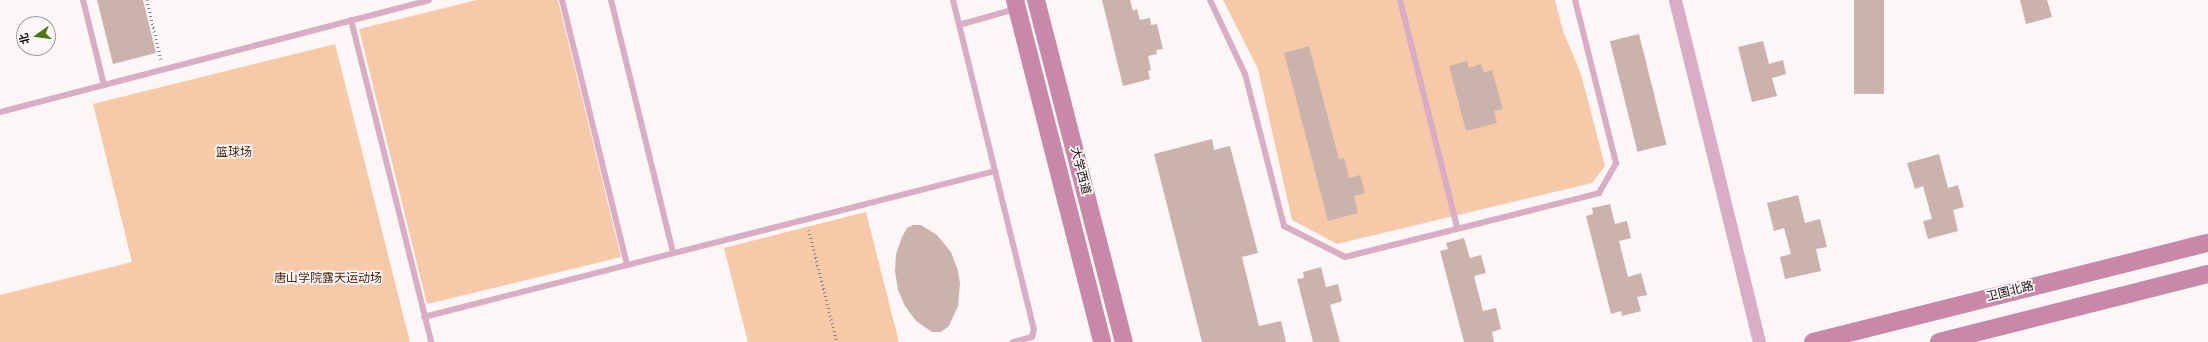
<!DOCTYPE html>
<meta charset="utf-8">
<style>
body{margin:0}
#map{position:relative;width:2208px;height:342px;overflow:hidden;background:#fcf6f6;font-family:Karla,"Noto Sans SC",sans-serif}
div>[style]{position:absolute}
.green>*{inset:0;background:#f6caa8}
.building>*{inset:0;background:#ccb2ac;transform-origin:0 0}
.path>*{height:2.5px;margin-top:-1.25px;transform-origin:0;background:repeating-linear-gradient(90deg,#8a8283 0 1px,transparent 0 4px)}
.lane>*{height:6px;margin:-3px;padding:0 3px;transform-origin:3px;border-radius:3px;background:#d9adc3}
.street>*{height:13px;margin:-6.5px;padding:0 6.5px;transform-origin:6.5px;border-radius:6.5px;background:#d9adc3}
.secondary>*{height:18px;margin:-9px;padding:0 9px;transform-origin:9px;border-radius:9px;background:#c788a9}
span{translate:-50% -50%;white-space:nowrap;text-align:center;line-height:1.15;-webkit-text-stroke:3.5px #fcf6f6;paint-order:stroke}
.park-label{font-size:12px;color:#45270c}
.street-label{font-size:12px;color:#180f10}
.north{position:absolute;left:16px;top:16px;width:40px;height:40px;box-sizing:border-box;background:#fcf6f6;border:1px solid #a19a9a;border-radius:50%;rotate:256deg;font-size:11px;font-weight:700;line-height:16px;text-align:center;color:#180f10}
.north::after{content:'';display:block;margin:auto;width:14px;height:18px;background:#477a08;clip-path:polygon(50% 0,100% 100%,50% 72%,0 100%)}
</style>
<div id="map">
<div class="green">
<div style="clip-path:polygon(477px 0,558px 0,621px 257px,427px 304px,359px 29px)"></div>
<div style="clip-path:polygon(1223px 0,1555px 0,1563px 31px,1581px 74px,1605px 166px,1592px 183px,1337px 244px,1292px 220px,1258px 69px)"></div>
<div style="clip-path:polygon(335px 44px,410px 342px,0 342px,0 295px,132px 262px,93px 104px)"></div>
<div style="clip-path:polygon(866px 212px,899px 342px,748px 342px,724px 248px)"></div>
</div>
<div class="building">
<div style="clip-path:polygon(97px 0,143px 0,156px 53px,113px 64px)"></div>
<div style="clip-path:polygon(1102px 0,1130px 0,1133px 11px,1137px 9px,1140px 20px,1150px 18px,1151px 25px,1157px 24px,1163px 49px,1156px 50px,1157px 54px,1148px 56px,1151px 70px,1148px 71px,1150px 79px,1123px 86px)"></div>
<div style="left:1854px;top:0;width:30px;height:94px"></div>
<div style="clip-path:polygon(2020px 0,2047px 0,2052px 17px,2026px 24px)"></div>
<div style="left:1639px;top:34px;width:114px;height:30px;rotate:76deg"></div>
<div style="clip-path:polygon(1763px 41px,1769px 64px,1783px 60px,1786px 74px,1772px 78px,1777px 96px,1752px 102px,1738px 47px)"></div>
<div style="clip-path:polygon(1309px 46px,1339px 159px,1344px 158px,1349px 178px,1360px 175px,1365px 193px,1354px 196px,1358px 213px,1328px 221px,1284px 53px)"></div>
<div style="clip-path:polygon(1467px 61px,1469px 68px,1481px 64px,1484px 73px,1492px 70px,1503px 109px,1494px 111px,1497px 123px,1466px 131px,1449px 66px)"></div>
<div style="clip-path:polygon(1212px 139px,1214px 150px,1230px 146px,1258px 253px,1242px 257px,1259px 326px,1281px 321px,1286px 342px,1202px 342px,1154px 154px)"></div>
<div style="clip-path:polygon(1939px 154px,1948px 188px,1958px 185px,1964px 207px,1953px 210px,1958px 231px,1928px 239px,1923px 221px,1932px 219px,1923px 186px,1915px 189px,1907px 163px)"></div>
<div style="clip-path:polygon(1798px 195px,1805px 223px,1820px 219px,1827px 247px,1816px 249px,1821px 271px,1785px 279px,1780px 257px,1791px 254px,1784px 228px,1774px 231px,1767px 203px)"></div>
<div style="clip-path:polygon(1610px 204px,1615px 224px,1627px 221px,1631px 238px,1619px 241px,1628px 277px,1641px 273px,1647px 295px,1637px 297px,1641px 311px,1622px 316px,1621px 311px,1611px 314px,1586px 216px,1593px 214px,1592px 208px)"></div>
<div style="clip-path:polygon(913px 225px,921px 225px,937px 235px,951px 252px,958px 271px,960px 283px,958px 306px,949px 326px,941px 332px,932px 332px,916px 321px,905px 306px,898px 290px,895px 271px,896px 254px,902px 237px,907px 228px)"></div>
<div style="clip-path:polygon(1464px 238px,1470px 258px,1481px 255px,1486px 273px,1474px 276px,1483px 311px,1496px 308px,1501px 329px,1492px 332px,1494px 342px,1464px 342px,1440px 251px,1448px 249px,1446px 243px)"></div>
<div style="clip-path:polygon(1321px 267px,1326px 287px,1338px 284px,1342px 301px,1330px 305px,1340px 342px,1313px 342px,1297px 279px,1304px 278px,1303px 272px)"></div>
</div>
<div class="path">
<div style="left:147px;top:0;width:61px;rotate:76.7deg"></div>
<div style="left:809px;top:230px;width:115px;rotate:76deg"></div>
</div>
<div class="lane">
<div style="left:83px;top:0;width:88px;rotate:76.1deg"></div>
<div style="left:562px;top:0;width:273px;rotate:76.2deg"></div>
<div style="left:611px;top:0;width:260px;rotate:76.2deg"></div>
<div style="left:953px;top:0;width:339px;rotate:76.2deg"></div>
<div style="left:1034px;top:329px;width:8px;rotate:104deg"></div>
<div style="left:1032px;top:337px;width:20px;rotate:165deg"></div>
<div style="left:1210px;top:0;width:82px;rotate:64.7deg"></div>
<div style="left:1245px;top:74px;width:157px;rotate:75.6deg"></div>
<div style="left:1284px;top:226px;width:68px;rotate:26.9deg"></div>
<div style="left:1345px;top:257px;width:262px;rotate:-14.1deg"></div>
<div style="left:1599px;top:193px;width:34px;rotate:-60deg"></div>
<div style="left:1616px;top:163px;width:168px;rotate:-104.1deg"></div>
<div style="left:1400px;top:0;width:234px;rotate:75.9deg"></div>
<div style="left:351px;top:20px;width:332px;rotate:76deg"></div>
<div style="left:959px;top:25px;width:58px;rotate:-15.9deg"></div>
<div style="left:0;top:112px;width:443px;rotate:-14.6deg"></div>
<div style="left:424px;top:317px;width:589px;rotate:-14.34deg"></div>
</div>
<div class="street">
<div style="left:1675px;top:0;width:352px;rotate:76.2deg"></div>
</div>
<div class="secondary">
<div style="left:1015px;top:0;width:353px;rotate:75.7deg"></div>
<div style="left:1036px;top:0;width:353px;rotate:75.6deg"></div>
<div style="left:1813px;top:342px;width:407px;rotate:-14.1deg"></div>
<div style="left:1939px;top:342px;width:277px;rotate:-14.2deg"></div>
</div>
<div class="park-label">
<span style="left:234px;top:153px">篮球场</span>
<span style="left:328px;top:279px">唐山学院露天运动场</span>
</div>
<div class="street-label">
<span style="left:1080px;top:171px;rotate:76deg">大学西道</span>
<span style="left:2010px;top:292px;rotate:-14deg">卫国北路</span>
</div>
<div class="north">北</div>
</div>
